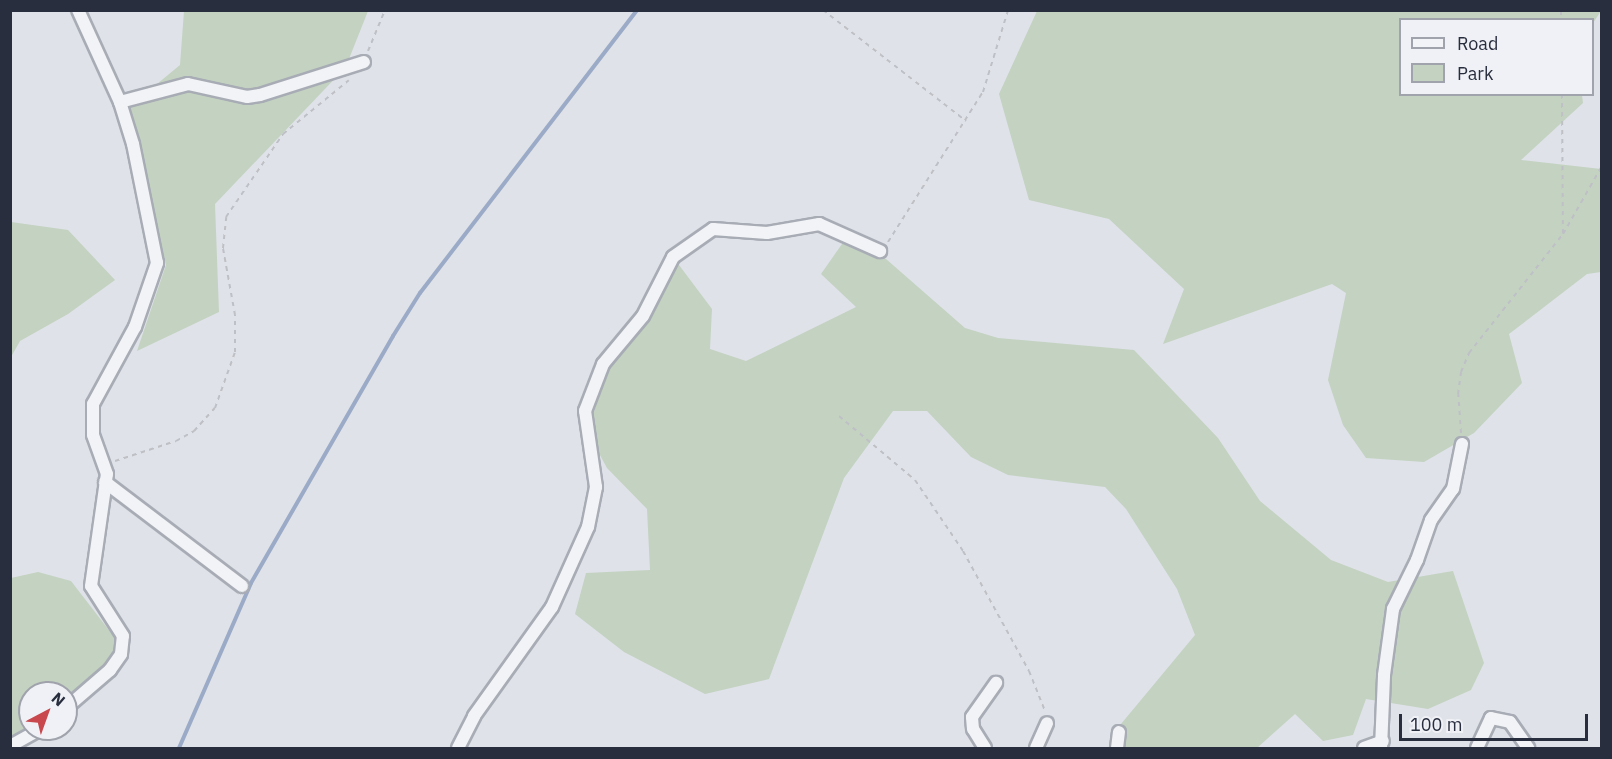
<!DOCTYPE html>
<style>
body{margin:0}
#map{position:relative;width:1612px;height:759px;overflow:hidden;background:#dfe2e8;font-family:"IBM Plex Sans",sans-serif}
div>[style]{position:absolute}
.green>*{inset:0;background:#c3d2c1}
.stream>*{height:4px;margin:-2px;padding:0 2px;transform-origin:2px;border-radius:2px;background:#9babc7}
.path>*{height:2px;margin-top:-1px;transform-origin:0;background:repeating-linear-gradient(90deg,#bec0c6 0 4.5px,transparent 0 9px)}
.roads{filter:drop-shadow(2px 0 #a8acb5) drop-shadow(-2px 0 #a8acb5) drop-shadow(0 2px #a8acb5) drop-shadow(0 -2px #a8acb5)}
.minor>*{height:12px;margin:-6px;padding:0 6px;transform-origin:6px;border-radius:6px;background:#f2f3f6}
span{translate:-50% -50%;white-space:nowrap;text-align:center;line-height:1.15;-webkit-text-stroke:4.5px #eff1f6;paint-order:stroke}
.frame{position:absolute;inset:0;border:12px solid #292e3e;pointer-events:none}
.legend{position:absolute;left:1399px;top:18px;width:195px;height:78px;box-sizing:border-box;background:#eff1f6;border:2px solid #a0a3ac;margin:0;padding:8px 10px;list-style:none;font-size:18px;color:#292e3e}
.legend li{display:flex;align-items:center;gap:12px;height:30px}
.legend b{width:30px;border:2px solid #a0a3ac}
.north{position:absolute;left:18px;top:681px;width:60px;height:60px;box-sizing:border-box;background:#eff1f6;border:2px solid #a0a3ac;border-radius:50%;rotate:41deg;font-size:16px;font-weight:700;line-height:24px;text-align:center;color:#292e3e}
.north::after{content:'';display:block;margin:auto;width:21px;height:27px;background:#c9484d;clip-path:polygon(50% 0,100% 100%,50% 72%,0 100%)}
.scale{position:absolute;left:1399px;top:714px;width:189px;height:27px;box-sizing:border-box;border:3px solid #292e3e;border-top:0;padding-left:8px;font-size:18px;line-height:21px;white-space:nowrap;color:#292e3e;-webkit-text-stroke:4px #eff1f6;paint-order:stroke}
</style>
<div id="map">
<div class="green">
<div style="clip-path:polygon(184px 11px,368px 11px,343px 74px,344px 69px,215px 204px,219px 312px,137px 351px,166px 265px,128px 108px,180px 65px)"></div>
<div style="clip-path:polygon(1037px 11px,1601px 11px,1593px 23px,1592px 20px,1400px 20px,1400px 94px,1582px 95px,1583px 103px,1521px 160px,1601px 169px,1601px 272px,1587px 274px,1509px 334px,1522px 383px,1474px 433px,1424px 462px,1366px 458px,1343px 425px,1328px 380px,1346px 293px,1332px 284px,1163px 344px,1184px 289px,1109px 219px,1029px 200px,999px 94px)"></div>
<div style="clip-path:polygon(11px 222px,68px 230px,115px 280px,68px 314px,20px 341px,11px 357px)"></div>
<div style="clip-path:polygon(849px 234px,886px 259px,965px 328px,998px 338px,1134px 350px,1218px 438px,1260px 501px,1331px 560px,1388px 582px,1453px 571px,1484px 663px,1471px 690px,1428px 709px,1366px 699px,1353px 735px,1323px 741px,1295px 714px,1257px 748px,1108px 748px,1121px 724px,1195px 635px,1177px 589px,1126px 509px,1105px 487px,1008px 475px,971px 457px,927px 411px,893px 411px,844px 478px,769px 679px,705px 694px,624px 652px,575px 614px,586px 573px,650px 570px,647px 509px,607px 468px,588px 433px,604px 377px,673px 257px,712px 309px,710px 349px,746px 361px,856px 307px,821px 274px)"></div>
<div style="clip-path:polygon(38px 572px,71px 581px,115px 638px,110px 670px,66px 700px,66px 693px,30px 693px,30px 725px,11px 737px,11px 578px)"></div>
</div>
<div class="stream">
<div style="left:179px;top:748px;width:180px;rotate:-66.4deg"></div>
<div style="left:251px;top:583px;width:285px;rotate:-60.1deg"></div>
<div style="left:393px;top:336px;width:51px;rotate:-57.9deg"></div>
<div style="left:420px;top:293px;width:357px;rotate:-52.5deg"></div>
</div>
<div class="path">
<div style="left:823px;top:10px;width:181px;rotate:37.8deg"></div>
<div style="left:1561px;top:10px;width:10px;rotate:90deg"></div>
<div style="left:368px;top:51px;width:44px;rotate:-67.5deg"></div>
<div style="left:1562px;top:94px;width:140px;rotate:89.6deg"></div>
<div style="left:888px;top:242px;width:178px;rotate:-57.7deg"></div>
<div style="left:983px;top:92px;width:86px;rotate:-73deg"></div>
<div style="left:839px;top:416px;width:99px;rotate:40.1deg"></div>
<div style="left:915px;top:480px;width:86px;rotate:55.9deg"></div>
<div style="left:963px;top:551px;width:137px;rotate:61.2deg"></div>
<div style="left:1029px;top:671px;width:43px;rotate:68.2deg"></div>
<div style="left:1461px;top:433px;width:39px;rotate:-94deg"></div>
<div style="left:1458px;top:394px;width:22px;rotate:-82deg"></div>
<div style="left:1461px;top:372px;width:21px;rotate:-67deg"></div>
<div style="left:1469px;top:353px;width:152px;rotate:-51.7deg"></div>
<div style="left:1563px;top:234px;width:78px;rotate:-60.2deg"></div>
<div style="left:115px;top:461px;width:64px;rotate:-18.2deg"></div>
<div style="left:176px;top:441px;width:21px;rotate:-29deg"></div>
<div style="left:194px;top:431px;width:31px;rotate:-48deg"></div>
<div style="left:215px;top:408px;width:59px;rotate:-70.3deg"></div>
<div style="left:235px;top:352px;width:37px;rotate:-90deg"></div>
<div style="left:235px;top:315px;width:68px;rotate:-100.2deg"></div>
<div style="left:223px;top:248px;width:31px;rotate:-84deg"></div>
<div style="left:226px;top:217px;width:101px;rotate:-55.5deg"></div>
<div style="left:283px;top:134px;width:85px;rotate:-39.3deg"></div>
</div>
<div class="roads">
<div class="minor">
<div style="left:120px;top:102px;width:70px;rotate:-14.8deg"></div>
<div style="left:188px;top:84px;width:60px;rotate:12.4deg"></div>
<div style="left:247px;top:97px;width:13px;rotate:-9deg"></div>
<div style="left:260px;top:95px;width:109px;rotate:-17.6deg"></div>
<div style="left:105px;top:482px;width:172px;rotate:37.2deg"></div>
<div style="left:66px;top:708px;width:58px;rotate:-40.8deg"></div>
<div style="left:110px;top:670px;width:19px;rotate:-55deg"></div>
<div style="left:121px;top:654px;width:18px;rotate:-84deg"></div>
<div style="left:123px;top:636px;width:59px;rotate:-122.6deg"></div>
<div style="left:91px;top:586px;width:113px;rotate:-81.9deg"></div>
<div style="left:107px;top:474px;width:41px;rotate:-109.7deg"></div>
<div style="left:93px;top:435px;width:31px;rotate:-90deg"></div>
<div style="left:93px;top:404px;width:88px;rotate:-61.4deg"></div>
<div style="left:135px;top:327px;width:68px;rotate:-71deg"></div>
<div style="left:157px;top:263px;width:121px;rotate:-101.4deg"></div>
<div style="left:133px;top:144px;width:44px;rotate:-107.2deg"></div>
<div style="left:120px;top:102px;width:101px;rotate:-114.5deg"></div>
<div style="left:10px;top:746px;width:35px;rotate:-29deg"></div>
<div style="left:458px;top:748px;width:36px;rotate:-63deg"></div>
<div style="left:474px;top:716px;width:134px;rotate:-54.4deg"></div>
<div style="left:552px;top:607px;width:88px;rotate:-65.8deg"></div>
<div style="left:588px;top:527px;width:41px;rotate:-78.7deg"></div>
<div style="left:596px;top:487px;width:77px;rotate:-98.2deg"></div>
<div style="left:585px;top:411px;width:50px;rotate:-69deg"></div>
<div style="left:603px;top:364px;width:62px;rotate:-50.2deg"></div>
<div style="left:643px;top:316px;width:66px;rotate:-63deg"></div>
<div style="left:673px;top:257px;width:49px;rotate:-35deg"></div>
<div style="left:713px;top:229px;width:54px;rotate:4.2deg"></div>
<div style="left:767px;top:233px;width:53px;rotate:-9.8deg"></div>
<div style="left:819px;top:224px;width:67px;rotate:23.9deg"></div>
<div style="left:985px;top:748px;width:22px;rotate:-122deg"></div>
<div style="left:973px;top:729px;width:12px;rotate:-95deg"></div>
<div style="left:972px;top:717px;width:42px;rotate:-54.8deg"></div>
<div style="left:1036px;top:748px;width:27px;rotate:-66deg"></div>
<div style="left:1117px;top:748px;width:16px;rotate:-83deg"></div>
<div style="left:1364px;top:748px;width:20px;rotate:-20deg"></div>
<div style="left:1381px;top:748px;width:73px;rotate:-87.6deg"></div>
<div style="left:1384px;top:675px;width:67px;rotate:-82.2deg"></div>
<div style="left:1393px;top:609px;width:55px;rotate:-63.9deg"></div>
<div style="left:1417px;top:560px;width:42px;rotate:-70.7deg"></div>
<div style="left:1431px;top:520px;width:38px;rotate:-55deg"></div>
<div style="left:1453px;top:489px;width:46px;rotate:-78.7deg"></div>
<div style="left:1477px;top:748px;width:33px;rotate:-65deg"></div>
<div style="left:1491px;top:718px;width:19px;rotate:12deg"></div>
<div style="left:1510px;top:722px;width:32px;rotate:55deg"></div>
</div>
</div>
<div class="frame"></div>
<ul class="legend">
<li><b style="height:8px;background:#f2f3f6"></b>Road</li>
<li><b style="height:16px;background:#c3d2c1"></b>Park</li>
</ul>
<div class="north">N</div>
<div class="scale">100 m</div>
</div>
